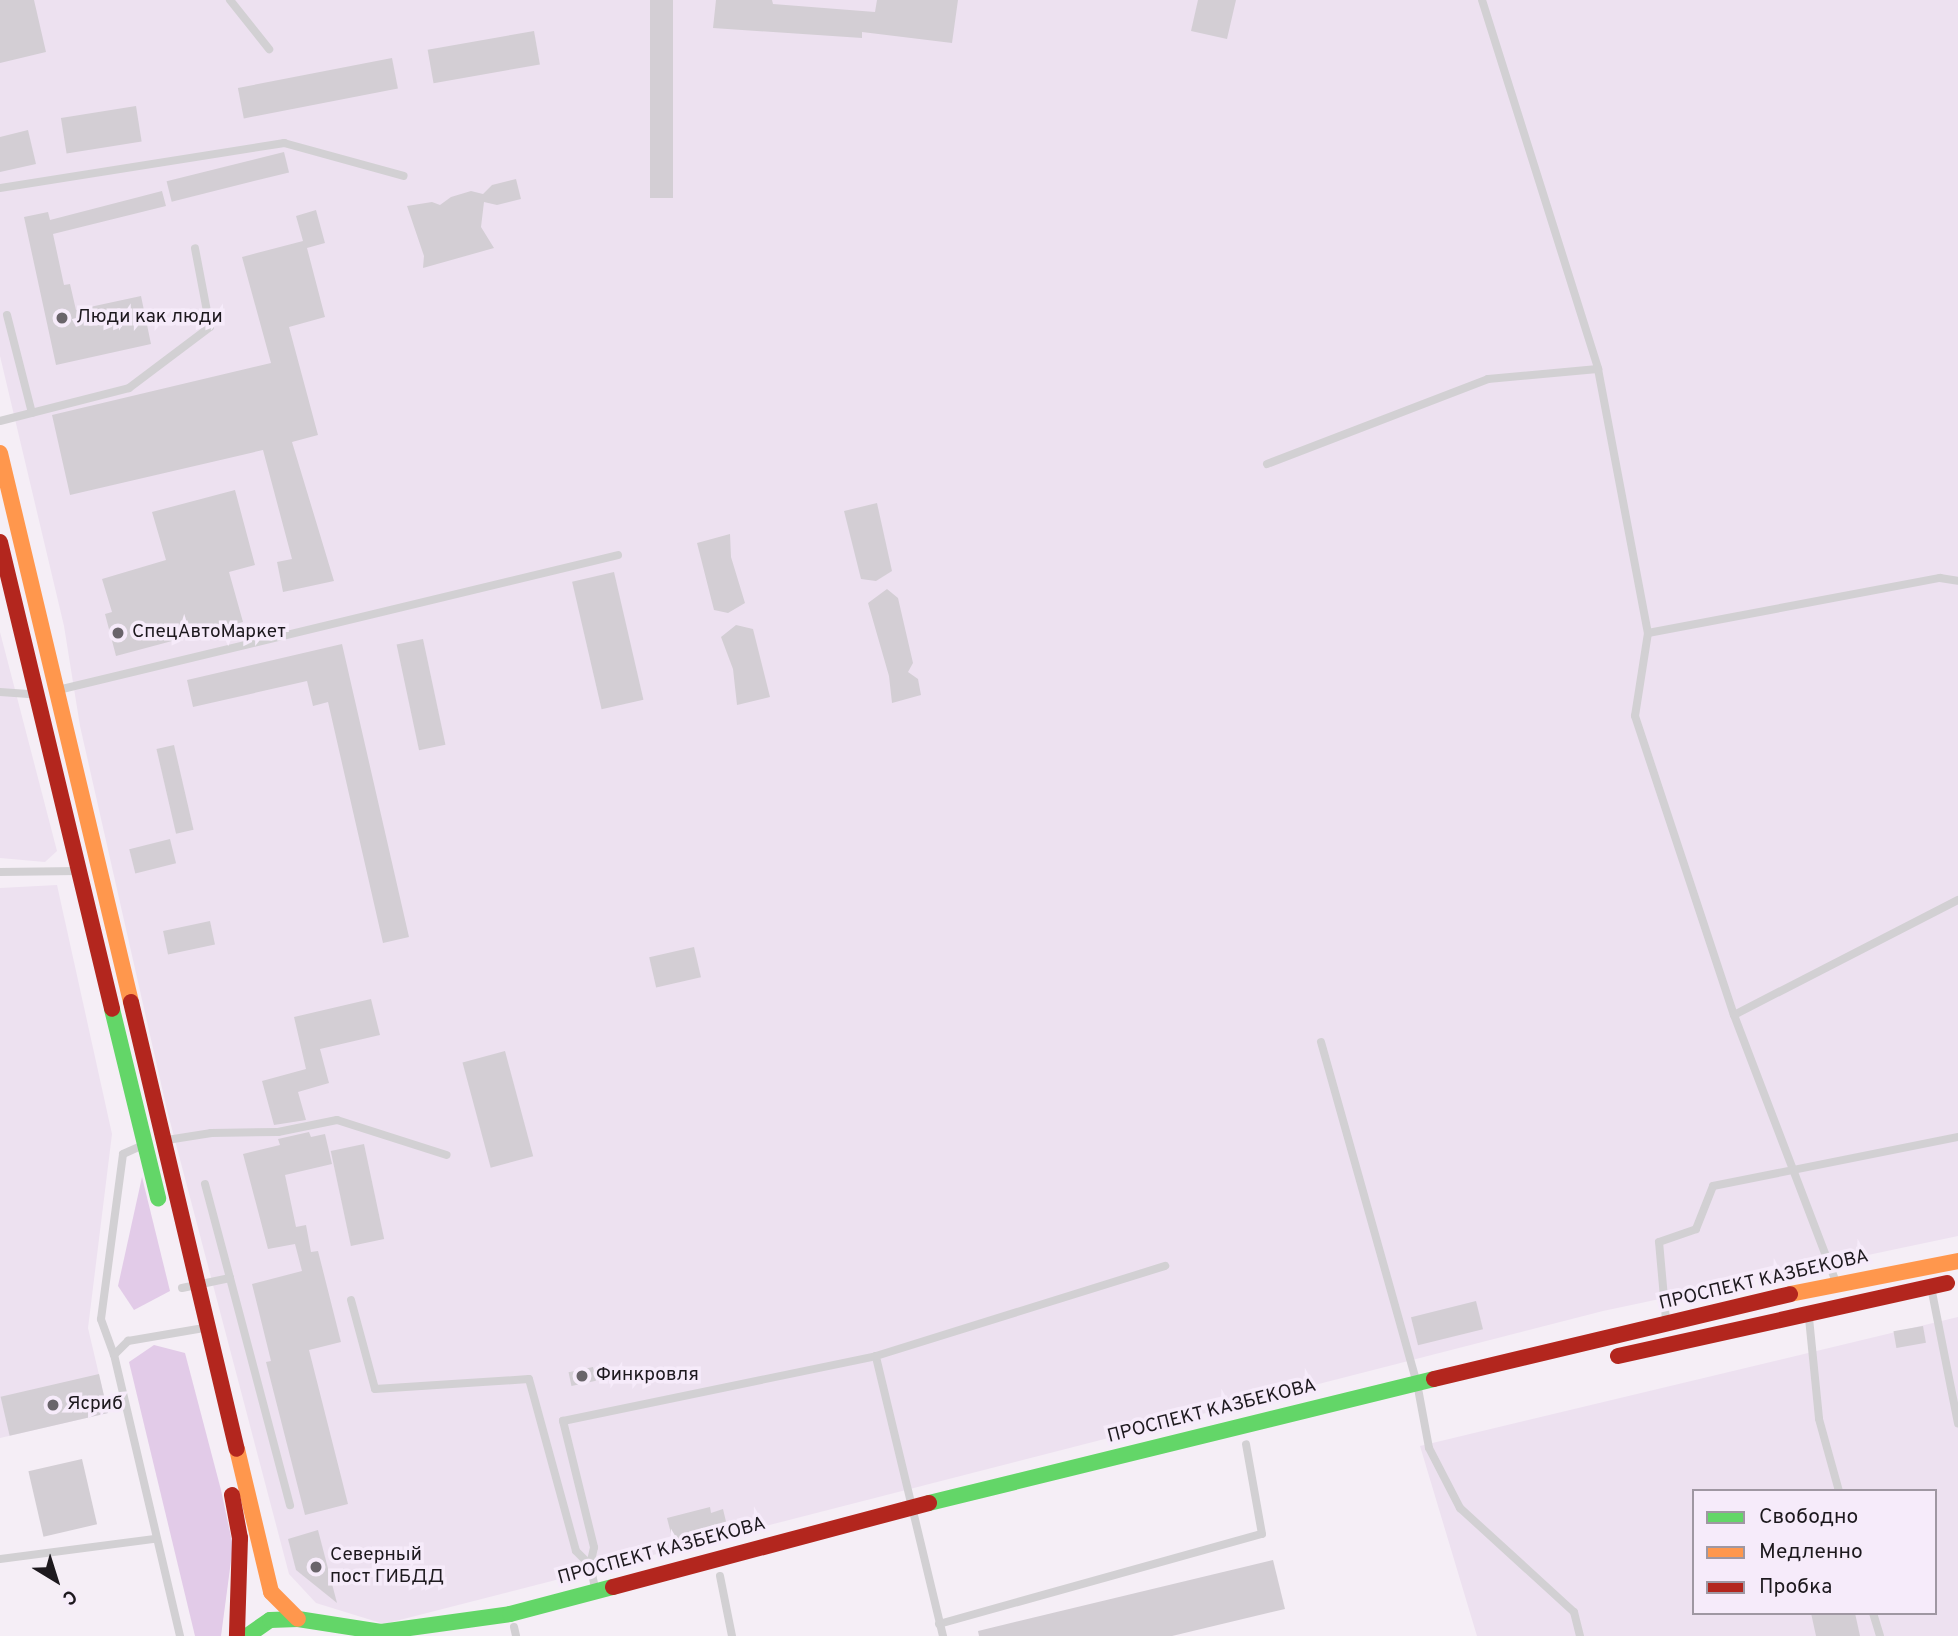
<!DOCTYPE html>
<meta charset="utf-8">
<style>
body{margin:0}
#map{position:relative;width:1958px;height:1636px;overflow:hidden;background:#f5eef6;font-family:Overpass,sans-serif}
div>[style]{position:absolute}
.built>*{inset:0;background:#ede1f0}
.green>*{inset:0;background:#e2cbe8}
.building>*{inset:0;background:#d3ced4;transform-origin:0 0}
.lane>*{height:8px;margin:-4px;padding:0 4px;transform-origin:4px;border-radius:4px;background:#d2d0d3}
.fast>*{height:16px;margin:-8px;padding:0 8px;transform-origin:8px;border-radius:8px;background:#63d668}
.slow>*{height:16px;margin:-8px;padding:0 8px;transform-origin:8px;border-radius:8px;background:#ff974d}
.jam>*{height:16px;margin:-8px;padding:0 8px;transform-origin:8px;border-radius:8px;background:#b3261e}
.dots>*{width:19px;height:19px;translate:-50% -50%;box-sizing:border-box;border:4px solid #f6ebfa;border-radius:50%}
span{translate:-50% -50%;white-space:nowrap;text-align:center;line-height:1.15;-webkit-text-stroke:7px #f6ebfa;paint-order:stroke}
.poi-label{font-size:19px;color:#1d191e}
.left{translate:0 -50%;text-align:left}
.street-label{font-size:19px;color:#1d191e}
.legend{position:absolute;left:1692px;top:1489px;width:245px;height:126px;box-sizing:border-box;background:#f6ebfa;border:2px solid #9f97a2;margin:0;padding:9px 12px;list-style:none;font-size:21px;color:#1d191e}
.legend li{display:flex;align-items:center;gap:14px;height:35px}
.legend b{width:35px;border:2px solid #9f97a2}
.north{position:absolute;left:21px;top:1545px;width:70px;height:70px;-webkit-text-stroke:5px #f6ebfa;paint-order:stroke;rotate:142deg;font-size:19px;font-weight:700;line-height:28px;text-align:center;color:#1d191e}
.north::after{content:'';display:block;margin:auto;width:24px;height:32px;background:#1d191e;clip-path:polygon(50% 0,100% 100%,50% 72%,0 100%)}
</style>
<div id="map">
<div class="built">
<div style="clip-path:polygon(0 0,1958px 0,1958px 1236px,1603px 1311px,384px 1624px,316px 1603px,289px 1574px,167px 1110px,80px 726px,64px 626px,0 356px)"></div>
<div style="clip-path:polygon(0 632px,57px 851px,45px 862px,0 858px)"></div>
<div style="clip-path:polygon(57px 885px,112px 1134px,88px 1328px,108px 1413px,0 1438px,0 888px)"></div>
<div style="clip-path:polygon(evenodd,1958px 1317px,1958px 1636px,1477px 1636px,1420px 1446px,1958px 1317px,1694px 1491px,1935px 1491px,1935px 1613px,1694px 1613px,1694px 1491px)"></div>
</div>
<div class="green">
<div style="clip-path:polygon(142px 1177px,170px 1291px,134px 1310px,118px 1286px)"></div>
<div style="clip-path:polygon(154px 1345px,185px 1353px,221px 1490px,233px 1546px,221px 1636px,195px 1636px,129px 1362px)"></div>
</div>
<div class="building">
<div style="clip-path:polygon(0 0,34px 0,46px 52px,0 63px)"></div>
<div style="left:650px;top:0;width:23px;height:198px"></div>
<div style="clip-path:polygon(716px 0,772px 0,773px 4px,875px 12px,877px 0,958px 0,952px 43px,862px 32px,862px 38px,713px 28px)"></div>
<div style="clip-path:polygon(1198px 0,1236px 0,1227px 39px,1191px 31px)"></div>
<div style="left:534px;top:31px;width:34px;height:108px;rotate:80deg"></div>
<div style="left:392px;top:58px;width:31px;height:157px;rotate:79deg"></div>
<div style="left:136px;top:106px;width:36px;height:76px;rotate:81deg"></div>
<div style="clip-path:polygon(28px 130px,36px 164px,0 172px,0 137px)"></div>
<div style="left:284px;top:152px;width:21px;height:121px;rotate:76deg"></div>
<div style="clip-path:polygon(516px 179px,521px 199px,497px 205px,484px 202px,481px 227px,494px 248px,423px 268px,424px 256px,407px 206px,432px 202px,440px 205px,451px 197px,471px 191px,483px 194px,492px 185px)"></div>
<div style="clip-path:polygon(162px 191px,166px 206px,53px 234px,64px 285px,70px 284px,76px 310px,141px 296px,151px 344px,56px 365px,24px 217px,48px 212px,50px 220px)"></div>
<div style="clip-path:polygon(316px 210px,325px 243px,307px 248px,325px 317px,289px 327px,318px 435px,292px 442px,334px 581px,283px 592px,277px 562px,292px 559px,263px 450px,70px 495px,52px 415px,271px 363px,242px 257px,303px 241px,296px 216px)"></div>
<div style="clip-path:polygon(235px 490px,255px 565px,229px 572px,243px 622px,116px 656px,105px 614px,112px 612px,102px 579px,166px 560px,152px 512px)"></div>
<div style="clip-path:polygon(877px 503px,892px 571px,876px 581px,861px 579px,844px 511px)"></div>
<div style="clip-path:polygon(730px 534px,731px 557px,745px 603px,728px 613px,714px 610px,697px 543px)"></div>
<div style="left:614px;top:572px;width:131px;height:43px;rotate:77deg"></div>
<div style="clip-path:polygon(887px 589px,898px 598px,913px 663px,908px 672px,918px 679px,921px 695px,892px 703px,889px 676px,868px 603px)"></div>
<div style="clip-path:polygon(736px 625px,753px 629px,770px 697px,737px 705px,733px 669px,721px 637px)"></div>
<div style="left:423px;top:639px;width:108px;height:27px;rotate:78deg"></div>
<div style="clip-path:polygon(342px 644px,409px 937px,383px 943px,328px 702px,313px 706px,307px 681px,193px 707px,187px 680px)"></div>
<div style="left:174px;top:745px;width:87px;height:18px;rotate:77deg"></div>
<div style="left:170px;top:839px;width:25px;height:42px;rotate:76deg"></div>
<div style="left:210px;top:921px;width:24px;height:48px;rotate:78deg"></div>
<div style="left:694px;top:947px;width:31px;height:46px;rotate:77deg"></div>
<div style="clip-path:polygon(371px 999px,380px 1035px,320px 1049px,329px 1083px,298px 1092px,306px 1120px,274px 1125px,262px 1081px,306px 1069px,294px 1017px)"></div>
<div style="left:505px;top:1051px;width:109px;height:44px;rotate:75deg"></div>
<div style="clip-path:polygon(309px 1132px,311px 1137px,325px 1134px,332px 1164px,285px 1175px,296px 1227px,306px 1225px,311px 1252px,318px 1251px,341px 1342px,309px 1350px,348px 1504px,305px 1515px,266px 1362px,271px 1361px,252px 1284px,302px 1271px,295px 1244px,268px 1249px,243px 1154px,280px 1145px,278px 1139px)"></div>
<div style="left:364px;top:1144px;width:97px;height:34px;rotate:78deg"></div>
<div style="left:1476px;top:1301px;width:29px;height:67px;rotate:76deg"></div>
<div style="left:1923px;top:1326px;width:17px;height:30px;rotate:80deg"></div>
<div style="left:593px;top:1367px;width:14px;height:25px;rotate:78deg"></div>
<div style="left:99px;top:1374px;width:40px;height:101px;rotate:77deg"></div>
<div style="left:82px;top:1459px;width:67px;height:55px;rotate:77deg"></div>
<div style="clip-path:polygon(710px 1507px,711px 1513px,723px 1509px,728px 1530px,674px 1545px,667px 1518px)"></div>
<div style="clip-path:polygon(318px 1530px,337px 1603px,296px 1570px,288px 1539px)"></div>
<div style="clip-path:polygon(1273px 1560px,1285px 1609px,1172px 1636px,979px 1636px,978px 1631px)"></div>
<div style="clip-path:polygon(1811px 1613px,1855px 1613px,1860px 1636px,1816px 1636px)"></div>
</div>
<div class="lane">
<div style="left:230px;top:0;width:63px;rotate:51.5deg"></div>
<div style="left:1482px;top:0;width:387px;rotate:72.5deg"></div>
<div style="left:1598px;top:369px;width:269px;rotate:79.3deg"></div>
<div style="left:1648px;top:633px;width:84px;rotate:98.9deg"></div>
<div style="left:1635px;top:716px;width:315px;rotate:71.7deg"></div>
<div style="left:1734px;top:1015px;width:283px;rotate:69.1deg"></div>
<div style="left:0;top:188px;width:288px;rotate:-9deg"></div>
<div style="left:284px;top:143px;width:124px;rotate:15.4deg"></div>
<div style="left:7px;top:315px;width:101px;rotate:75.7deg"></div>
<div style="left:0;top:421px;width:133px;rotate:-14.3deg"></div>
<div style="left:129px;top:388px;width:101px;rotate:-37deg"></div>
<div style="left:210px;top:327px;width:80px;rotate:-100.8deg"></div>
<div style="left:1267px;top:464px;width:237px;rotate:-21deg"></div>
<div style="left:1488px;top:379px;width:110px;rotate:-5.2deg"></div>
<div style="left:1648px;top:633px;width:297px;rotate:-10.7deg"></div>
<div style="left:1940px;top:578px;width:18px;rotate:9deg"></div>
<div style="left:58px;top:690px;width:576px;rotate:-13.55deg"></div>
<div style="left:0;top:692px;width:32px;rotate:4deg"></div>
<div style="left:0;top:872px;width:78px;rotate:-0.7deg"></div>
<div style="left:1734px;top:1015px;width:252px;rotate:-27.2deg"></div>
<div style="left:1321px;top:1042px;width:354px;rotate:74.3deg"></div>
<div style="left:1417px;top:1383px;width:66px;rotate:79.5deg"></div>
<div style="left:1429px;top:1448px;width:68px;rotate:62.7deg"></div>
<div style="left:1460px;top:1508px;width:154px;rotate:42.4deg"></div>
<div style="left:1574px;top:1612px;width:25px;rotate:76deg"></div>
<div style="left:167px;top:1140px;width:45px;rotate:-9deg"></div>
<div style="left:211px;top:1133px;width:67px;rotate:-0.9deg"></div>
<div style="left:278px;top:1132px;width:60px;rotate:-11.5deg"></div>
<div style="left:337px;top:1120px;width:115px;rotate:17.7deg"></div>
<div style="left:205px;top:1184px;width:97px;rotate:75.1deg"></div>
<div style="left:182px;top:1288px;width:49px;rotate:-11.8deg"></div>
<div style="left:230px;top:1278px;width:235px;rotate:75.2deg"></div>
<div style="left:1932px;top:1292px;width:134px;rotate:78.8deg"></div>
<div style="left:351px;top:1300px;width:92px;rotate:74.9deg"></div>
<div style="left:375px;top:1389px;width:154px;rotate:-3.7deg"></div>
<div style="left:529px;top:1379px;width:178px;rotate:74.7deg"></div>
<div style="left:576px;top:1551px;width:20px;rotate:45deg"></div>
<div style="left:1809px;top:1318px;width:101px;rotate:84.3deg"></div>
<div style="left:1819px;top:1419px;width:75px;rotate:74.5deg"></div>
<div style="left:1666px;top:1320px;width:78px;rotate:-95.1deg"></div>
<div style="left:1659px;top:1242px;width:39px;rotate:-19deg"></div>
<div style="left:1696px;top:1229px;width:46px;rotate:-68.4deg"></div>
<div style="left:1713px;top:1186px;width:250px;rotate:-11.3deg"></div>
<div style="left:114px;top:1355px;width:38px;rotate:-110deg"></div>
<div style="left:101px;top:1319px;width:166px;rotate:-82.4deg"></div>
<div style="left:123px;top:1154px;width:20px;rotate:-24deg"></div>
<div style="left:0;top:1559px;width:156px;rotate:-7.4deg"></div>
<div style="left:720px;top:1576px;width:61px;rotate:78.7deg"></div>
<div style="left:595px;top:1588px;width:24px;rotate:-102deg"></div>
<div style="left:590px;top:1565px;width:18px;rotate:-77deg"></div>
<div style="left:594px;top:1547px;width:130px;rotate:-103.8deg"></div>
<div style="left:563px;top:1421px;width:320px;rotate:-11.7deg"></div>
<div style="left:1873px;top:1613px;width:24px;rotate:73deg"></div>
<div style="left:939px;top:1624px;width:335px;rotate:-15.6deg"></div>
<div style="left:1262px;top:1534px;width:91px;rotate:-100.1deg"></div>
<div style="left:514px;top:1627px;width:9px;rotate:77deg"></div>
<div style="left:180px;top:1636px;width:289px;rotate:-103.2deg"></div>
<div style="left:114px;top:1355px;width:20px;rotate:-45deg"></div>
<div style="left:128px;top:1341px;width:77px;rotate:-9.7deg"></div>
<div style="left:943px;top:1636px;width:288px;rotate:-103.5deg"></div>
<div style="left:876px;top:1356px;width:303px;rotate:-17.3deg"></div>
</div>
<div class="fast">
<div style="left:112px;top:1009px;width:195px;rotate:76.3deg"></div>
<div style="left:929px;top:1503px;width:520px;rotate:-13.8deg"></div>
<div style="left:247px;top:1636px;width:28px;rotate:-35deg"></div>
<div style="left:270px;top:1620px;width:28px;rotate:-2deg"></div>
<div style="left:298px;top:1619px;width:84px;rotate:8.9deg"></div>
<div style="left:381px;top:1632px;width:130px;rotate:-7.9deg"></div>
<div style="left:510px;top:1614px;width:106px;rotate:-14.7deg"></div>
</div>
<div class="slow">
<div style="left:0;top:453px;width:564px;rotate:76.58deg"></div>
<div style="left:1790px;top:1294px;width:171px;rotate:-11.1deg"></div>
<div style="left:237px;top:1449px;width:147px;rotate:76.6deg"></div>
<div style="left:271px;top:1592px;width:38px;rotate:45deg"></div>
</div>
<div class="jam">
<div style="left:0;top:542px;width:480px;rotate:76.5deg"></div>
<div style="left:131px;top:1002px;width:459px;rotate:76.7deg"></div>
<div style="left:1618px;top:1356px;width:337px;rotate:-12.5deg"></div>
<div style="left:1434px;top:1379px;width:366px;rotate:-13.4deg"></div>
<div style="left:232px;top:1495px;width:44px;rotate:79.5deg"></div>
<div style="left:240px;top:1538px;width:98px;rotate:91.8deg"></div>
<div style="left:613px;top:1587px;width:327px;rotate:-14.9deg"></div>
</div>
<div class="dots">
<div style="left:62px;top:318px;background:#69646a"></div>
<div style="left:118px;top:633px;background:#69646a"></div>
<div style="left:582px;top:1376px;background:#69646a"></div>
<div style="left:53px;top:1405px;background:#69646a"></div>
<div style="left:316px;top:1567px;background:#69646a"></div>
</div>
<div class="poi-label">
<span class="left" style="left:76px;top:318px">Люди как люди</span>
<span class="left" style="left:132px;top:633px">СпецАвтоМаркет</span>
<span class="left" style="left:596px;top:1376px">Финкровля</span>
<span class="left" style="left:67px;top:1405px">Ясриб</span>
<span class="left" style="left:330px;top:1567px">Северный<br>пост ГИБДД</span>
</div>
<div class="street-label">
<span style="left:1764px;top:1281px;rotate:-13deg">ПРОСПЕКТ КАЗБЕКОВА</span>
<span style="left:1212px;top:1412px;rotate:-14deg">ПРОСПЕКТ КАЗБЕКОВА</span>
<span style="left:662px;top:1552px;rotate:-15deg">ПРОСПЕКТ КАЗБЕКОВА</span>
</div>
<ul class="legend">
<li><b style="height:9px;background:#63d668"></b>Свободно</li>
<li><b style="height:9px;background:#ff974d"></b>Медленно</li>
<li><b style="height:9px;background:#b3261e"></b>Пробка</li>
</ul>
<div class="north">С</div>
</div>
